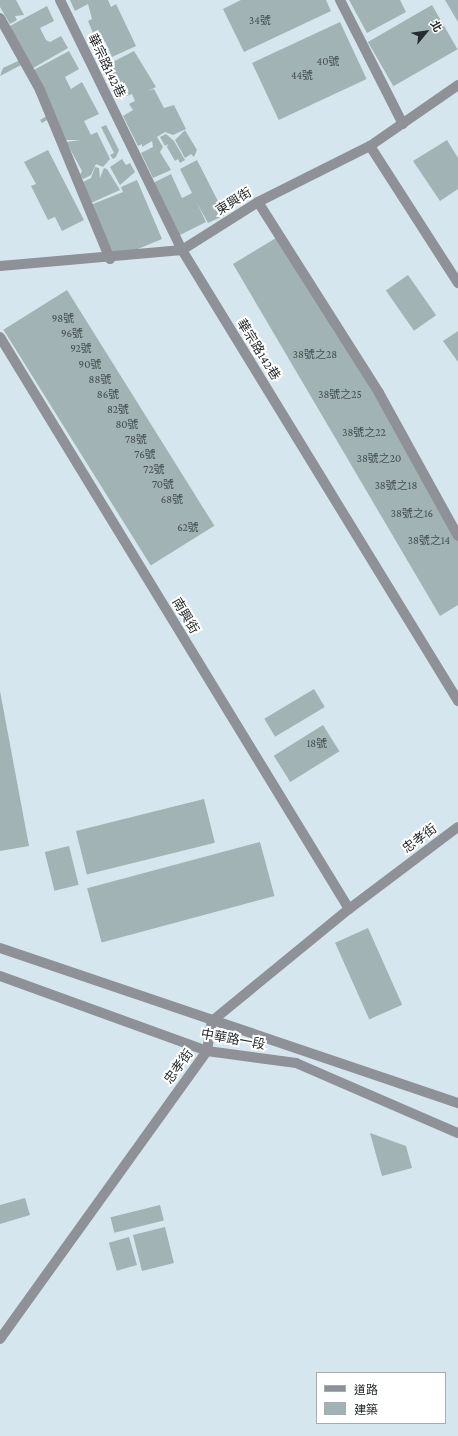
<!DOCTYPE html>
<meta charset="utf-8">
<style>
body{margin:0}
#map{position:relative;width:458px;height:1436px;overflow:hidden;background:#d6e6ee;font-family:"Crimson Pro","Noto Sans TC",serif}
div>[style]{position:absolute}
.building>*{inset:0;background:#a1b3b4;transform-origin:0 0}
.minor>*{height:10px;margin:-5px;padding:0 5px;transform-origin:5px;border-radius:5px;background:#8e9197}
span{translate:-50% -50%;white-space:nowrap;text-align:center;line-height:1.15;-webkit-text-stroke:4px #fff;paint-order:stroke}
.number-label{font-size:11px;color:#454e50}
.number-label span{-webkit-text-stroke-width:0}
.street-label{font-size:13px;color:#262c2f}
.legend{position:absolute;left:316px;top:1372px;width:130px;height:52px;box-sizing:border-box;background:#fff;border:1px solid #a8abac;margin:0;padding:5px 7px;list-style:none;font-size:12px;color:#262c2f}
.legend li{display:flex;align-items:center;gap:8px;height:20px}
.legend b{width:20px;border:1px solid #a8abac}
.north{position:absolute;left:406px;top:12px;width:40px;height:40px;-webkit-text-stroke:3px #fff;paint-order:stroke;rotate:61deg;font-size:11px;font-weight:700;line-height:16px;text-align:center;color:#262c2f}
.north::after{content:'';display:block;margin:auto;width:14px;height:18px;background:#262c2f;clip-path:polygon(50% 0,100% 100%,50% 72%,0 100%)}
</style>
<div id="map">
<div class="building">
<div style="clip-path:polygon(0 0,16px 0,24px 15px,15px 16px,17px 20px,10px 24px,0 7px)"></div>
<div style="clip-path:polygon(70px 0,108px 0,111px 7px,116px 4px,136px 46px,112px 57px,105px 41px,98px 44px,94px 36px,100px 34px,98px 30px,93px 33px,88px 21px,92px 19px,88px 4px,75px 11px)"></div>
<div style="clip-path:polygon(241px 0,326px 0,331px 11px,244px 52px,223px 9px)"></div>
<div style="clip-path:polygon(349px 0,400px 0,406px 12px,367px 33px)"></div>
<div style="clip-path:polygon(445px 0,458px 0,458px 22px)"></div>
<div style="left:432px;top:5px;width:51px;height:74px;rotate:60deg"></div>
<div style="clip-path:polygon(47px 6px,54px 21px,40px 28px,46px 40px,50px 42px,61px 36px,68px 48px,28px 71px,29px 61px,0 76px,3px 68px,18px 61px,20px 56px,10px 26px)"></div>
<div style="left:340px;top:22px;width:63px;height:97px;rotate:65deg"></div>
<div style="clip-path:polygon(69px 51px,79px 69px,65px 77px,71px 89px,82px 82px,99px 114px,84px 121px,91px 135px,86px 137px,97px 132px,110px 159px,103px 167px,96px 164px,91px 175px,83px 179px,80px 175px,82px 171px,69px 147px,65px 145px,66px 142px,81px 140px,67px 140px,64px 142px,47px 120px,42px 123px,40px 120px,53px 112px,30px 72px)"></div>
<div style="clip-path:polygon(134px 51px,156px 87px,148px 91px,154px 89px,164px 108px,174px 105px,186px 129px,173px 135px,165px 132px,157px 137px,163px 147px,160px 152px,171px 170px,153px 178px,141px 153px,153px 147px,152px 141px,142px 147px,142px 144px,138px 146px,123px 116px,133px 110px,129px 104px,135px 101px,132px 94px,118px 99px,101px 68px)"></div>
<div style="clip-path:polygon(106px 125px,119px 150px,116px 157px,113px 159px,110px 155px,114px 153px,101px 127px)"></div>
<div style="clip-path:polygon(185px 130px,197px 150px,194px 157px,191px 154px,185px 158px,175px 140px)"></div>
<div style="clip-path:polygon(166px 134px,174px 141px,185px 160px,180px 163px,178px 159px,175px 161px,167px 147px,168px 144px,165px 146px,160px 137px)"></div>
<div style="clip-path:polygon(447px 140px,458px 158px,458px 189px,440px 201px,413px 161px)"></div>
<div style="clip-path:polygon(48px 150px,84px 220px,62px 231px,55px 217px,48px 220px,31px 186px,36px 184px,24px 162px)"></div>
<div style="clip-path:polygon(122px 159px,126px 165px,130px 163px,135px 172px,120px 185px,110px 167px)"></div>
<div style="clip-path:polygon(197px 160px,225px 215px,208px 223px,197px 203px,206px 222px,178px 236px,153px 183px,171px 174px,182px 198px,192px 193px,180px 169px)"></div>
<div style="clip-path:polygon(95px 167px,99px 168px,100px 178px,104px 168px,107px 169px,120px 190px,91px 203px,81px 183px,91px 178px)"></div>
<div style="clip-path:polygon(137px 180px,162px 239px,111px 260px,88px 206px,123px 192px,121px 187px)"></div>
<div style="clip-path:polygon(281px 235px,458px 536px,458px 605px,440px 616px,233px 264px)"></div>
<div style="left:408px;top:275px;width:49px;height:27px;rotate:55deg"></div>
<div style="left:67px;top:290px;width:278px;height:75px;rotate:58deg"></div>
<div style="clip-path:polygon(458px 331px,458px 362px,443px 341px)"></div>
<div style="left:314px;top:689px;width:21px;height:58px;rotate:59deg"></div>
<div style="clip-path:polygon(0 691px,29px 846px,0 851px)"></div>
<div style="left:323px;top:725px;width:31px;height:58px;rotate:58deg"></div>
<div style="left:204px;top:799px;width:45px;height:132px;rotate:76deg"></div>
<div style="left:260px;top:842px;width:56px;height:179px;rotate:75deg"></div>
<div style="left:69px;top:846px;width:40px;height:25px;rotate:76deg"></div>
<div style="left:368px;top:928px;width:84px;height:36px;rotate:66deg"></div>
<div style="clip-path:polygon(370px 1133px,406px 1146px,412px 1168px,382px 1176px)"></div>
<div style="clip-path:polygon(25px 1198px,30px 1215px,0 1224px,0 1205px)"></div>
<div style="left:160px;top:1205px;width:16px;height:51px;rotate:76deg"></div>
<div style="left:165px;top:1227px;width:37px;height:33px;rotate:76deg"></div>
<div style="left:129px;top:1237px;width:29px;height:21px;rotate:74deg"></div>
</div>
<div class="minor">
<div style="left:60px;top:0;width:278px;rotate:64deg"></div>
<div style="left:182px;top:250px;width:529px;rotate:58.53deg"></div>
<div style="left:340px;top:0;width:139px;rotate:63.1deg"></div>
<div style="left:0;top:18px;width:82px;rotate:60.9deg"></div>
<div style="left:40px;top:90px;width:183px;rotate:67.5deg"></div>
<div style="left:370px;top:146px;width:163px;rotate:57.3deg"></div>
<div style="left:258px;top:202px;width:226px;rotate:57.6deg"></div>
<div style="left:379px;top:393px;width:163px;rotate:61.1deg"></div>
<div style="left:0;top:266px;width:183px;rotate:-5deg"></div>
<div style="left:182px;top:250px;width:90px;rotate:-32.3deg"></div>
<div style="left:258px;top:202px;width:125px;rotate:-26.6deg"></div>
<div style="left:370px;top:146px;width:107px;rotate:-34.7deg"></div>
<div style="left:0;top:337px;width:670px;rotate:58.61deg"></div>
<div style="left:0;top:948px;width:484px;rotate:18.7deg"></div>
<div style="left:0;top:976px;width:220px;rotate:19.9deg"></div>
<div style="left:207px;top:1051px;width:90px;rotate:7.7deg"></div>
<div style="left:296px;top:1063px;width:176px;rotate:23.4deg"></div>
<div style="left:0;top:1339px;width:355px;rotate:-54.3deg"></div>
<div style="left:207px;top:1051px;width:30px;rotate:-81deg"></div>
<div style="left:212px;top:1021px;width:177px;rotate:-39.3deg"></div>
<div style="left:349px;top:909px;width:136px;rotate:-37deg"></div>
</div>
<div class="number-label">
<span style="left:260px;top:20px">34號</span>
<span style="left:328px;top:61px">40號</span>
<span style="left:302px;top:75px">44號</span>
<span style="left:63px;top:318px">98號</span>
<span style="left:72px;top:333px">96號</span>
<span style="left:81px;top:348px">92號</span>
<span style="left:315px;top:354px">38號之28</span>
<span style="left:90px;top:364px">90號</span>
<span style="left:100px;top:379px">88號</span>
<span style="left:108px;top:394px">86號</span>
<span style="left:340px;top:394px">38號之25</span>
<span style="left:118px;top:409px">82號</span>
<span style="left:127px;top:424px">80號</span>
<span style="left:364px;top:432px">38號之22</span>
<span style="left:136px;top:439px">78號</span>
<span style="left:145px;top:454px">76號</span>
<span style="left:379px;top:458px">38號之20</span>
<span style="left:154px;top:469px">72號</span>
<span style="left:163px;top:484px">70號</span>
<span style="left:396px;top:485px">38號之18</span>
<span style="left:172px;top:499px">68號</span>
<span style="left:412px;top:513px">38號之16</span>
<span style="left:188px;top:527px">62號</span>
<span style="left:429px;top:540px">38號之14</span>
<span style="left:317px;top:743px">18號</span>
</div>
<div class="street-label">
<span style="left:106px;top:66px;rotate:64deg">華宗路142巷</span>
<span style="left:234px;top:202px;rotate:-32deg">東興街</span>
<span style="left:258px;top:350px;rotate:58deg">華宗路142巷</span>
<span style="left:185px;top:616px;rotate:59deg">南興街</span>
<span style="left:420px;top:839px;rotate:-37deg">忠孝街</span>
<span style="left:233px;top:1040px;rotate:10deg">中華路一段</span>
<span style="left:179px;top:1067px;rotate:-54deg">忠孝街</span>
</div>
<ul class="legend">
<li><b style="height:5px;background:#8e9197"></b>道路</li>
<li><b style="height:11px;background:#a1b3b4"></b>建築</li>
</ul>
<div class="north">北</div>
</div>
